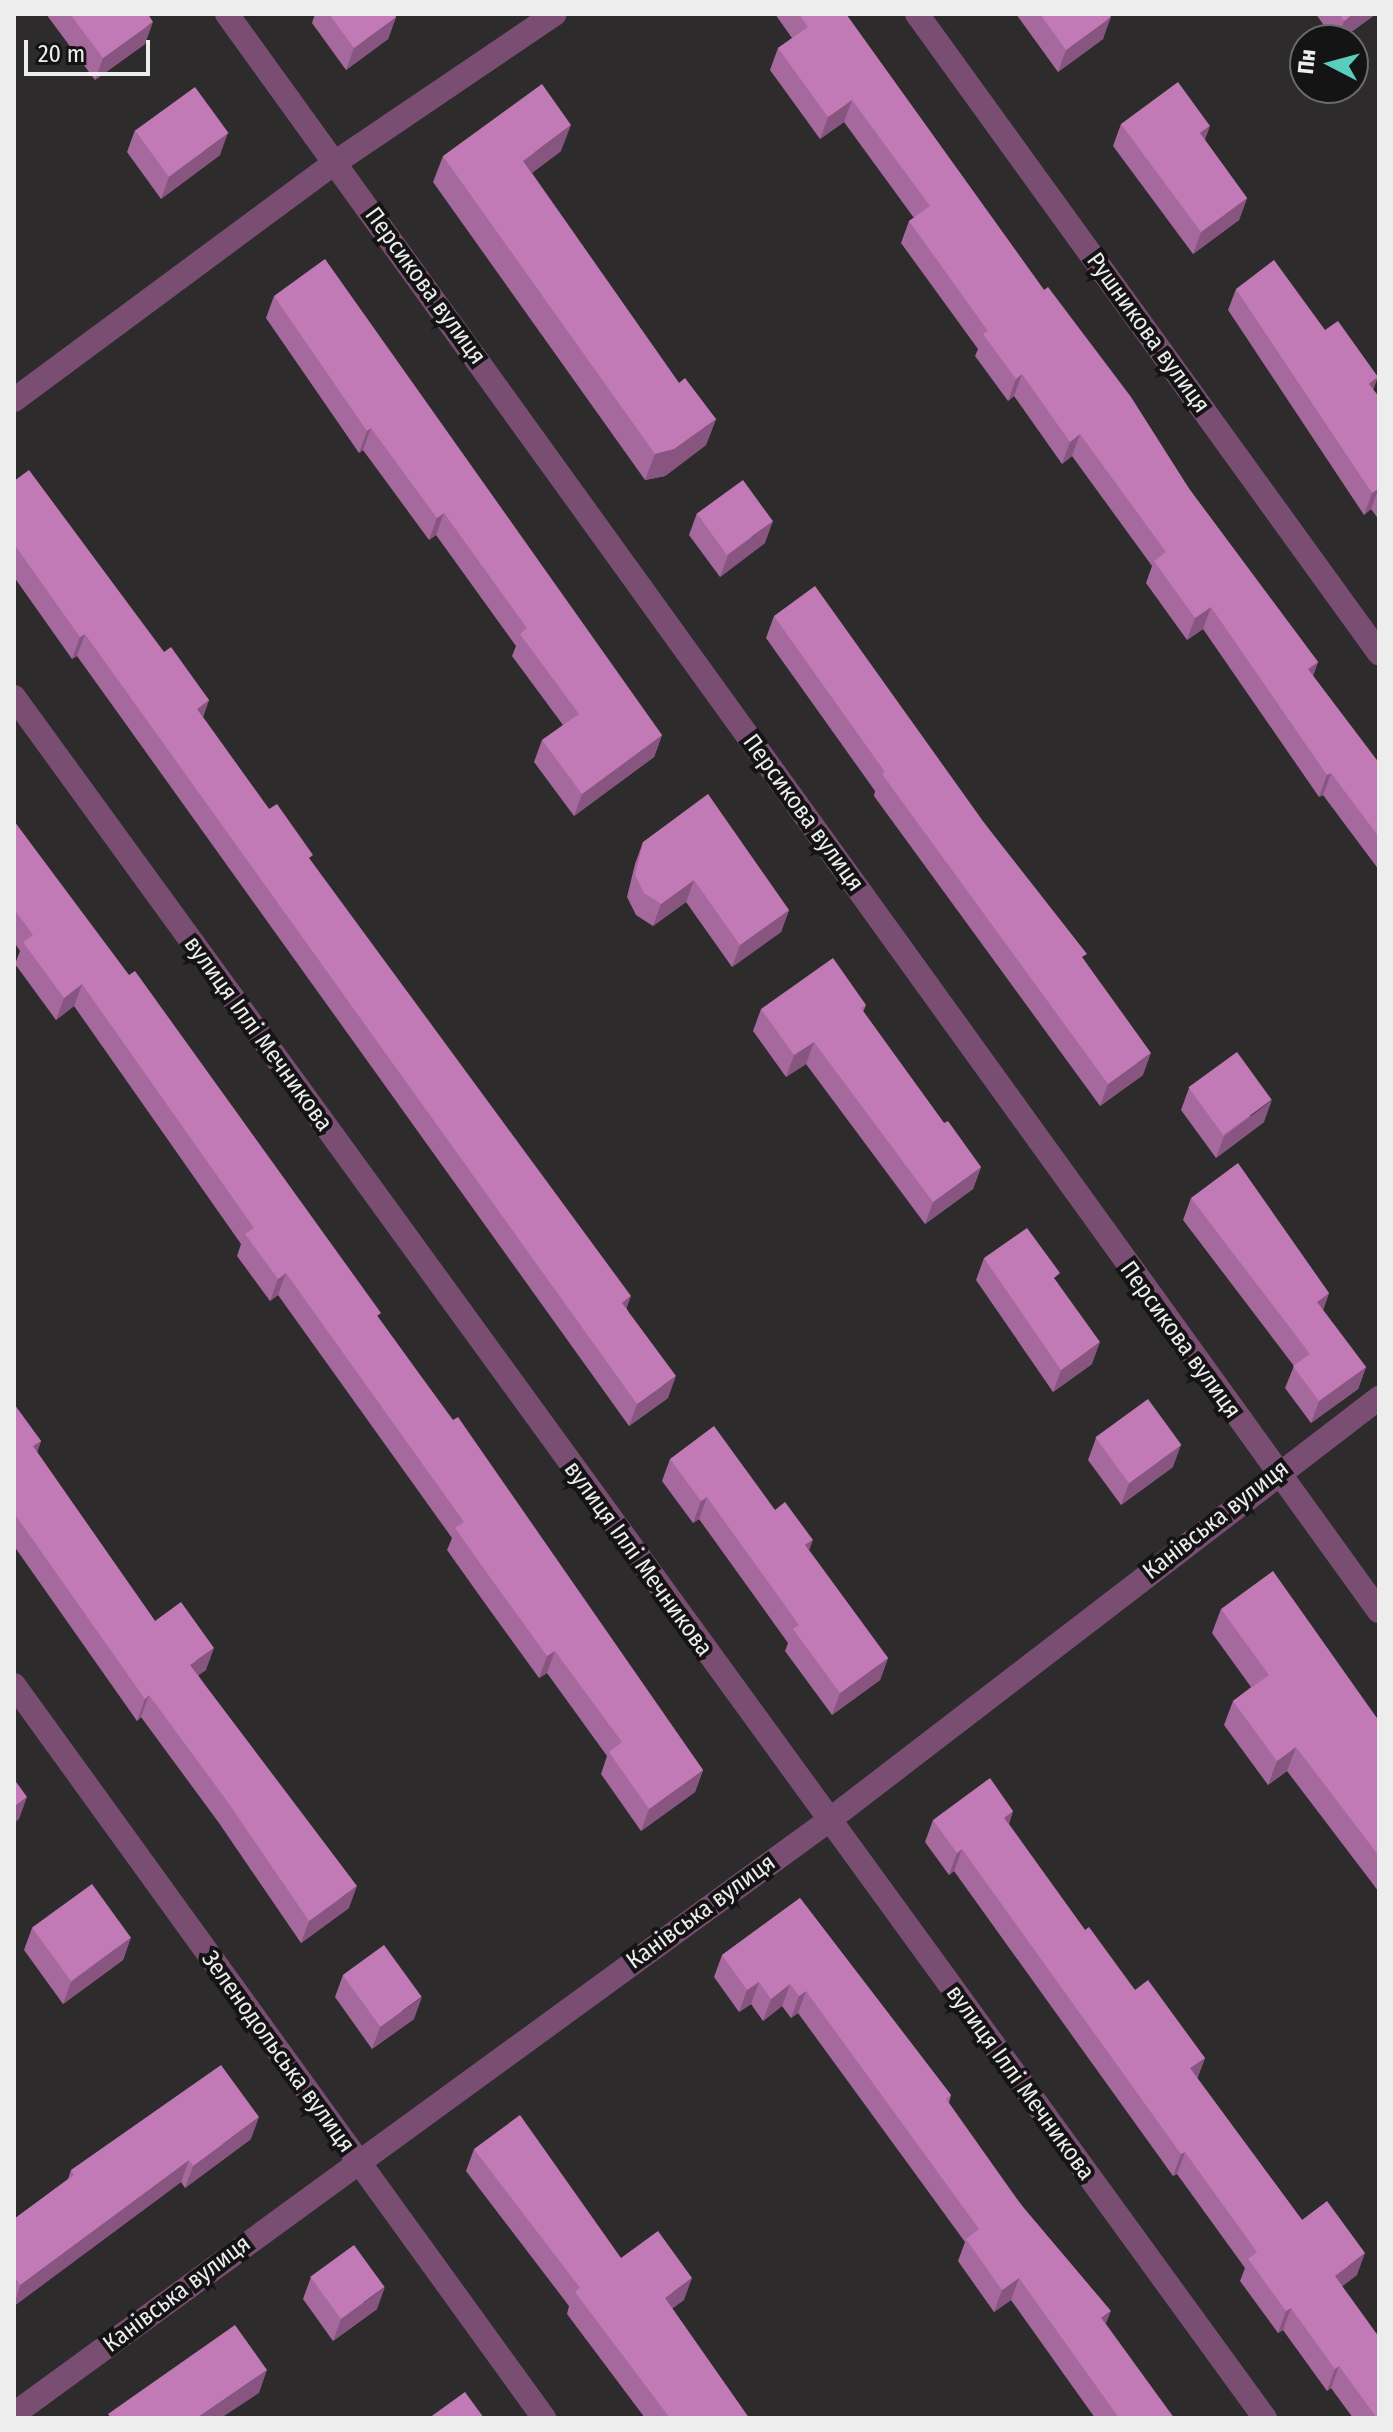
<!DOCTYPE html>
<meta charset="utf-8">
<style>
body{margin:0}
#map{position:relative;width:1393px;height:2432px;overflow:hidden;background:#2d2b2c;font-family:"Fira Sans Condensed",sans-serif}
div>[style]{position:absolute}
.street>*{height:24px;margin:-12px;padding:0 12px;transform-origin:12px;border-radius:12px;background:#7a4e73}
.wall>*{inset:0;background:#a6699d}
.shaded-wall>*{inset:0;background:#87557f}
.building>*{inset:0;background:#c17ab6;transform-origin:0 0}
span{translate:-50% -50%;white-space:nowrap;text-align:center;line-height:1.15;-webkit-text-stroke:8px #151414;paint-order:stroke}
.street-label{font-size:24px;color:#eeedee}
.frame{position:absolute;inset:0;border:16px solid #eeedee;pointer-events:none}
.north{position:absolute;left:1289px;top:24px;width:80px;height:80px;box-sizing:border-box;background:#151414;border:2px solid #6c6b6b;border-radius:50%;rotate:276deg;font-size:22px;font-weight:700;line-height:32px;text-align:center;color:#eeedee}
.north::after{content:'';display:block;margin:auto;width:28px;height:36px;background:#5acebd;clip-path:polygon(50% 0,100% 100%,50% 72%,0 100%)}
.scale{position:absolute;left:24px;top:40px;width:126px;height:36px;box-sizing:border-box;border:4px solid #eeedee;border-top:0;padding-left:10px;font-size:24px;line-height:28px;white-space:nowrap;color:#eeedee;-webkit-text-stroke:6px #151414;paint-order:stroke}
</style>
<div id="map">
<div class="street">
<div style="left:227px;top:14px;width:1969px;rotate:54.2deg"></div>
<div style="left:917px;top:14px;width:789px;rotate:54.13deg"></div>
<div style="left:14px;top:400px;width:400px;rotate:-36.5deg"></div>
<div style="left:336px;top:162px;width:264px;rotate:-34.1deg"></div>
<div style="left:14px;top:697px;width:2128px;rotate:53.99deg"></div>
<div style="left:14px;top:1685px;width:905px;rotate:54.13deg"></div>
<div style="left:14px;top:2414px;width:1007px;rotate:-36.07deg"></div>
<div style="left:828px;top:1821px;width:695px;rotate:-37.51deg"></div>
</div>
<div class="wall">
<div style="clip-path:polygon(46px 14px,148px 14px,145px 44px,95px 80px)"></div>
<div style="clip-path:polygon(315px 14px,394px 14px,396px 17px,388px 39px,346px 70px,312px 23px)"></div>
<div style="clip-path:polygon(775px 14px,846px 14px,1044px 290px,1190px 490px,1318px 662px,1313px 676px,1379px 763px,1379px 870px,1323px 795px,1319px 797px,1203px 629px,1187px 640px,1146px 583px,1152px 566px,1072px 456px,1062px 464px,1014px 396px,1008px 401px,975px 356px,978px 349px,901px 243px,909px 221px,914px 218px,844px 122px,820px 139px,770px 70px,778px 48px,792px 38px)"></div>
<div style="clip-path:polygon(1016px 14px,1109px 14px,1103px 39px,1058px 72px)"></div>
<div style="clip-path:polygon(1316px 14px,1376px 14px,1340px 40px,1334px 40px)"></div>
<div style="clip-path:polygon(1121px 124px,1205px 140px,1247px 198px,1239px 220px,1193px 254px,1113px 146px)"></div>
<div style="clip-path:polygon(135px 130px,220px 155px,161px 199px,127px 152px)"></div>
<div style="clip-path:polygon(561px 151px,532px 173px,679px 383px,716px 419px,706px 445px,665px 476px,645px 480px,433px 182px,443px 156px)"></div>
<div style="clip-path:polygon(1236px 289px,1325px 330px,1379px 397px,1379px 520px,1371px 509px,1364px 515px,1228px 310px)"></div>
<div style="clip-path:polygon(274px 296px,662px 735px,654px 757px,574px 816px,534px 762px,542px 740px,563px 725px,512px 656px,516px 646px,436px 535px,429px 540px,363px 450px,359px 453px,266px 318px)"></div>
<div style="clip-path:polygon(14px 481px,164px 652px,209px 700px,203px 717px,269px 809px,311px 861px,627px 1309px,668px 1398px,629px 1426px,77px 656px,72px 659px,14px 577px)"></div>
<div style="clip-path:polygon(697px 513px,765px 543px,720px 577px,689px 535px)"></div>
<div style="clip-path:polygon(774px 616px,985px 824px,1084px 960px,1143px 1075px,1100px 1106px,874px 796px,875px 791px,766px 638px)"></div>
<div style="clip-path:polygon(14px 821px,379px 1318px,703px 1770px,695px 1792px,641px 1831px,601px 1774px,607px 1756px,547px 1673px,539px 1678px,484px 1602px,447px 1550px,452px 1538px,278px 1295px,270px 1301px,237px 1256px,241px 1244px,74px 1006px,56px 1020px,15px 964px,20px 951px,14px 942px)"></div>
<div style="clip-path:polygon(643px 842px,789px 910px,781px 932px,732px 967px,686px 902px,653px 926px,636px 915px,627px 897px,635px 864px)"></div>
<div style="clip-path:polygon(866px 1005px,863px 1012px,944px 1123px,981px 1167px,973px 1189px,925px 1224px,806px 1064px,786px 1077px,753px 1031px,761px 1009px)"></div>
<div style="clip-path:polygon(1189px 1088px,1264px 1122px,1216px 1158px,1181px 1110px)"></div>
<div style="clip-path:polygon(1191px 1198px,1329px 1293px,1323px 1310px,1366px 1367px,1358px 1389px,1311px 1423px,1285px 1388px,1294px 1366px,1183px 1220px)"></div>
<div style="clip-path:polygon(984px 1258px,1057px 1282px,1092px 1364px,1053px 1392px,976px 1280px)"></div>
<div style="clip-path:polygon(14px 1404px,41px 1441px,37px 1452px,155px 1621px,206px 1670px,198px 1675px,349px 1908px,301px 1943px,219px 1823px,141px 1717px,137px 1721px,14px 1546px)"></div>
<div style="clip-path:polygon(1096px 1438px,1173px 1467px,1121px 1505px,1088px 1460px)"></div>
<div style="clip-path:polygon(670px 1459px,775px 1510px,809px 1550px,888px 1658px,880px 1680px,832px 1715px,785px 1651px,788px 1643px,699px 1519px,693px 1523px,662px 1481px)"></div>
<div style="clip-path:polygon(1221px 1609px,1371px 1711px,1379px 1721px,1379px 1892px,1287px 1771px,1268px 1785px,1224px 1725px,1233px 1701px,1251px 1687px,1212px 1633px)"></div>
<div style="clip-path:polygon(1013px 1811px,1009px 1824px,1085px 1930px,1135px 1990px,1205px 2058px,1197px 2078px,1302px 2220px,1357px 2275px,1342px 2286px,1379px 2418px,1353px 2418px,1331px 2388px,1327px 2391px,1283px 2330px,1278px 2333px,1240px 2281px,1245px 2268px,1177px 2174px,1173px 2176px,954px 1871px,949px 1875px,925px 1842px,933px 1820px)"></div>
<div style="clip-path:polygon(800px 1898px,951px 2095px,949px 2103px,1106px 2324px,1174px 2418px,1095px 2418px,1011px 2300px,994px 2312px,958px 2261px,965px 2242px,798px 2013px,791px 2018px,782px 2006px,763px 2021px,751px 2004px,739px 2012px,714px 1977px,722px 1955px)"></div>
<div style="clip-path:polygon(32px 1928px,131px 1937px,123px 1960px,63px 2004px,24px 1950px)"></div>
<div style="clip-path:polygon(343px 1975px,414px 2019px,372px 2049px,335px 1997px)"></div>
<div style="clip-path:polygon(251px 2139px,185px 2188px,181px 2182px,14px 2306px,14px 2219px,68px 2179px,71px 2170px)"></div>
<div style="clip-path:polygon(474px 2149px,621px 2258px,684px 2300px,672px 2308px,749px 2418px,645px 2418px,567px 2314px,569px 2306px,466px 2171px)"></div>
<div style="clip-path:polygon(311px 2277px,377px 2309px,333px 2341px,303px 2299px)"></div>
</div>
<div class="shaded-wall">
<div style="clip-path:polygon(1353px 14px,1376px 14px,1340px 40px,1337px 40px,1344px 21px)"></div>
<div style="clip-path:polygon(396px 17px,388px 39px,346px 70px,354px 48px)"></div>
<div style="clip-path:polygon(1111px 17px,1103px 39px,1058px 72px,1066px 50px)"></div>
<div style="clip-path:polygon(153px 22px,145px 44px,95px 80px,103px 58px)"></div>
<div style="clip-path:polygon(852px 100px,844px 122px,820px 139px,828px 117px)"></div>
<div style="clip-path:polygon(571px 125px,561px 151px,513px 187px,523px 161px)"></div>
<div style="clip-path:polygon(1210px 126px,1202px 148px,1200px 133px)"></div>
<div style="clip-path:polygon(228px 133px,220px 155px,161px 199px,169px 177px)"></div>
<div style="clip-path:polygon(1247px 198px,1239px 220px,1193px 254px,1201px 232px)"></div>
<div style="clip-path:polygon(1022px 374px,1014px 396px,1008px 401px,1016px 379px)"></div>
<div style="clip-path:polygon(1378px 377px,1370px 399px,1369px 384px)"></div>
<div style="clip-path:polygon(716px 419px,706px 445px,665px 476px,645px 480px,655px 454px)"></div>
<div style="clip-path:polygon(371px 428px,363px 450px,359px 453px,367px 431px)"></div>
<div style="clip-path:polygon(1080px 434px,1072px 456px,1062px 464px,1070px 442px)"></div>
<div style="clip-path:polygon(1379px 488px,1371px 509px,1364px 515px,1372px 493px)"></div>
<div style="clip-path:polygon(444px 513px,436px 535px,429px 540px,437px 518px)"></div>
<div style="clip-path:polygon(773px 521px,765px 543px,720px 577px,728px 555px)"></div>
<div style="clip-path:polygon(1211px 607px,1203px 629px,1187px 640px,1195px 618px)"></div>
<div style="clip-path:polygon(85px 634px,77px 656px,72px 659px,80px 637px)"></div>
<div style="clip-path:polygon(1318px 662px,1310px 684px,1308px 669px)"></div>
<div style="clip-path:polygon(209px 700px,201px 722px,197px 709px)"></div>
<div style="clip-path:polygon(662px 735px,654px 757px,574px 816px,582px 794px)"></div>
<div style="clip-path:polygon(1331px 773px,1323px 795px,1319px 797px,1327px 775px)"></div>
<div style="clip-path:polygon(694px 880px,686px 902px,653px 926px,661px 904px)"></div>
<div style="clip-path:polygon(789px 910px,781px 932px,732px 967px,740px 945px)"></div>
<div style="clip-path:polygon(82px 984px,74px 1006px,56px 1020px,64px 998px)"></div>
<div style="clip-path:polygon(814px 1042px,806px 1064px,786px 1077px,794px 1055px)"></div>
<div style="clip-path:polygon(1151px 1053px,1143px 1075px,1100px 1106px,1108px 1084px)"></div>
<div style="clip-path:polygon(1272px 1100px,1264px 1122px,1216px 1158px,1224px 1136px)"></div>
<div style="clip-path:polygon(981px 1167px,973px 1189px,925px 1224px,933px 1202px)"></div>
<div style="clip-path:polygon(286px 1273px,278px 1295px,270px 1301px,278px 1279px)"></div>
<div style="clip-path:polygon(1329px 1293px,1321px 1315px,1317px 1302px)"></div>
<div style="clip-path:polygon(631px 1296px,623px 1318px,622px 1303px)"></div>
<div style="clip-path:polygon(1100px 1342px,1092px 1364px,1053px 1392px,1061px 1370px)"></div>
<div style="clip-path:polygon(1366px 1367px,1358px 1389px,1311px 1423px,1319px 1401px)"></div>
<div style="clip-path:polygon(676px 1376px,668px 1398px,629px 1426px,637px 1404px)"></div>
<div style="clip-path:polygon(41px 1441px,33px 1463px,33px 1446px)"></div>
<div style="clip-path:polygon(1181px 1445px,1173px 1467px,1121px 1505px,1129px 1483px)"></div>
<div style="clip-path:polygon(707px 1497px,699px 1519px,693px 1523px,701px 1501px)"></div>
<div style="clip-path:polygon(813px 1540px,805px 1562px,805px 1545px)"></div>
<div style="clip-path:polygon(214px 1648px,206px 1670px,182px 1687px,190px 1665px)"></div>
<div style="clip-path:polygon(555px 1651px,547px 1673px,539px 1678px,547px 1656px)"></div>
<div style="clip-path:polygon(888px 1658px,880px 1680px,832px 1715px,840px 1693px)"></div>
<div style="clip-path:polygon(149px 1695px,141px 1717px,137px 1721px,145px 1699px)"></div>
<div style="clip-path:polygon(1296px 1747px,1287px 1771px,1268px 1785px,1277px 1761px)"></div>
<div style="clip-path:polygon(703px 1770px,695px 1792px,641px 1831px,649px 1809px)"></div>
<div style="clip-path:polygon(27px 1797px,19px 1819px,14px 1823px,14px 1807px)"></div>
<div style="clip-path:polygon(1013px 1811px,1005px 1833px,1004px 1818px)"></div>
<div style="clip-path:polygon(962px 1849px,954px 1871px,949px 1875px,957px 1853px)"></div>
<div style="clip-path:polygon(357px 1886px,349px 1908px,301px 1943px,309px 1921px)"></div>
<div style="clip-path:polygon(131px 1937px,123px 1960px,63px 2004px,71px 1982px)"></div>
<div style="clip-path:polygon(759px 1982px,751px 2004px,739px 2012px,747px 1990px)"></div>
<div style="clip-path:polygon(790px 1984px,782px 2006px,763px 2021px,771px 1999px)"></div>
<div style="clip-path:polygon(806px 1991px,798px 2013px,791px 2018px,799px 1996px)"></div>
<div style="clip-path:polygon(422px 1997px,414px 2019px,372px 2049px,380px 2027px)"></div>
<div style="clip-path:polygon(1205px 2058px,1197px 2080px,1190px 2068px)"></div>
<div style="clip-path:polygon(259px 2117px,251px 2139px,185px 2188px,193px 2166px)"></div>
<div style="clip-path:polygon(1185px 2152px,1177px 2174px,1173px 2176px,1181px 2154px)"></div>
<div style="clip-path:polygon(189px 2160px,181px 2182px,14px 2306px,20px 2285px)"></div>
<div style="clip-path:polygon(1365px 2253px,1357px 2275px,1327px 2298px,1335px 2276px)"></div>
<div style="clip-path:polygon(692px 2278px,684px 2300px,657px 2320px,665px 2298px)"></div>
<div style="clip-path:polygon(1019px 2278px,1011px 2300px,994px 2312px,1002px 2290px)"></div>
<div style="clip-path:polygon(385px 2287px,377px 2309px,333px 2341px,341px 2319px)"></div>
<div style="clip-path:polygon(1291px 2308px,1283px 2330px,1278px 2333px,1286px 2311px)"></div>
<div style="clip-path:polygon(1111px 2311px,1102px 2333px,1101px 2318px)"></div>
<div style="clip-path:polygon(1339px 2366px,1331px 2388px,1327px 2391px,1335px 2369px)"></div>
<div style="clip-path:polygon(267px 2370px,259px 2393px,221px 2418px,197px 2418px)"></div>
</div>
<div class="building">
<div style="clip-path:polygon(70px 14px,148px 14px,153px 22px,103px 58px)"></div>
<div style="clip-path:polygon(329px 14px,394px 14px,396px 17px,354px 48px)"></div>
<div style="clip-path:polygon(799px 14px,846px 14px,1044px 290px,1048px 287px,1131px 397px,1190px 490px,1318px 662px,1308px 669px,1379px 763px,1379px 837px,1331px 773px,1327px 775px,1211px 607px,1195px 618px,1154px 561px,1166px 552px,1080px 434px,1070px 442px,1022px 374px,1016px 379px,983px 334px,988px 331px,909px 221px,930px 206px,852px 100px,828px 117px,778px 48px,808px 27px)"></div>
<div style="clip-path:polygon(1040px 14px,1109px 14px,1111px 17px,1066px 50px)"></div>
<div style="clip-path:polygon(1340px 14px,1353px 14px,1344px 21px)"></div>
<div style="clip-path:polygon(1178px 82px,1210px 126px,1200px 133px,1247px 198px,1201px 232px,1121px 124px)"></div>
<div style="clip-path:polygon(542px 84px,571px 125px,523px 161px,679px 383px,685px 378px,716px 419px,674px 449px,655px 454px,443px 156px)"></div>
<div style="left:195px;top:87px;width:57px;height:74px;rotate:54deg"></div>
<div style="clip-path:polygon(325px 259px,662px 735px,582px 794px,542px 740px,579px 714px,520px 634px,527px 628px,444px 513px,437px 518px,371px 428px,367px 431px,274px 296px)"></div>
<div style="clip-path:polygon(1274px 260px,1325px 330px,1338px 321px,1378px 377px,1369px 384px,1379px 397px,1379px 488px,1372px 493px,1236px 289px)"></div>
<div style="clip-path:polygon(29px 470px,164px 652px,171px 647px,209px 700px,197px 709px,269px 809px,277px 804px,313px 855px,309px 858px,631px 1296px,622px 1303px,676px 1376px,637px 1404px,85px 634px,80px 637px,14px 544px,14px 481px)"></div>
<div style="left:743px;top:480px;width:51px;height:57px;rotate:54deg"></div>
<div style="clip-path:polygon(815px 586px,985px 824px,1087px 954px,1082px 957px,1151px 1053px,1108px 1084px,882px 774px,885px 772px,774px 616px)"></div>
<div style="clip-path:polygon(708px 794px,789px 910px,740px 945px,694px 880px,661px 904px,644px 893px,635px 875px,643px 842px)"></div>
<div style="clip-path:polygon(14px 821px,129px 975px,135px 971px,381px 1313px,377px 1316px,453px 1420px,458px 1417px,703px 1770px,649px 1809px,609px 1752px,622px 1742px,555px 1651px,547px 1656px,492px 1580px,455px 1528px,464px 1522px,286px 1273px,278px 1279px,245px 1234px,254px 1228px,82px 984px,64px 998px,23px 942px,33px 935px,14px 909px)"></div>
<div style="clip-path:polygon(833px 958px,866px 1005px,861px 1008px,944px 1123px,948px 1121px,981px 1167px,933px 1202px,814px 1042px,794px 1055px,761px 1009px)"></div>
<div style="left:1237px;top:1052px;width:59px;height:60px;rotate:54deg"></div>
<div style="clip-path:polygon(1238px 1163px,1329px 1293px,1317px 1302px,1366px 1367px,1319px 1401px,1293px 1366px,1310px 1354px,1191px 1198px)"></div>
<div style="clip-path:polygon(1027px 1228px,1060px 1273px,1054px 1278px,1100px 1342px,1061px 1370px,984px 1258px)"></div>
<div style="left:1148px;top:1399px;width:57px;height:65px;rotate:54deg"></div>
<div style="clip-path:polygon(14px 1404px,41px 1441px,33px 1446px,155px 1621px,181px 1602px,214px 1648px,190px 1665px,357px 1886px,309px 1921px,227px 1801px,149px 1695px,145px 1699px,14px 1513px)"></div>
<div style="clip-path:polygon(714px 1426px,775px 1510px,785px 1502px,813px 1540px,805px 1545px,888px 1658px,840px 1693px,793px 1629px,799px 1625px,707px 1497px,701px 1501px,670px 1459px)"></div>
<div style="clip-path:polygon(1273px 1571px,1379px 1721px,1379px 1856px,1296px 1747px,1277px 1761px,1233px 1701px,1269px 1675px,1221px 1609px)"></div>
<div style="clip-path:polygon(990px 1778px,1013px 1811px,1004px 1818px,1085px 1930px,1089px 1927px,1135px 1990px,1148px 1980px,1205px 2058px,1190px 2068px,1302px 2220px,1327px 2201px,1365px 2253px,1335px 2276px,1379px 2337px,1379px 2418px,1377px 2418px,1339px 2366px,1335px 2369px,1291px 2308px,1286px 2311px,1248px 2259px,1257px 2252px,1185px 2152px,1181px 2154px,962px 1849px,957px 1853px,933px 1820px)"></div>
<div style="clip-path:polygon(14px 1779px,27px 1797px,14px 1807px)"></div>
<div style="left:92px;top:1884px;width:66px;height:74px;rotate:54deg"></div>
<div style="clip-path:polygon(800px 1898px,951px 2095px,946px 2099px,1018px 2201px,1111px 2311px,1101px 2318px,1174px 2418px,1119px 2418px,1019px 2278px,1002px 2290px,966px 2239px,979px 2229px,806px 1991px,799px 1996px,790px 1984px,771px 1999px,759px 1982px,747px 1990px,722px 1955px)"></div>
<div style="left:384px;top:1945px;width:64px;height:51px;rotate:54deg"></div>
<div style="clip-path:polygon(221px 2065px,259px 2117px,193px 2166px,189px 2160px,20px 2285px,14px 2276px,14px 2219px,74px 2175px,71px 2170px)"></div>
<div style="clip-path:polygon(520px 2115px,621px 2258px,658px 2231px,692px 2278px,665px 2298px,749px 2418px,670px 2418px,575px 2292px,580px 2288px,474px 2149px)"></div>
<div style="left:354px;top:2245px;width:52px;height:54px;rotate:54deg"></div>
<div style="clip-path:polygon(235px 2325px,267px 2370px,197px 2418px,111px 2418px,108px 2414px)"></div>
<div style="clip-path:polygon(465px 2392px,484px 2418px,429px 2418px)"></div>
</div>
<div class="street-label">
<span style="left:425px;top:286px;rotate:54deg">Персикова вулиця</span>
<span style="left:1148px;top:333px;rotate:54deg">Рушникова вулиця</span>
<span style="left:803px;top:813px;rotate:54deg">Персикова вулиця</span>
<span style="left:258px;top:1034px;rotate:54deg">вулиця Іллі Мечникова</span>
<span style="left:1180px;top:1340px;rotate:54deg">Персикова вулиця</span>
<span style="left:1216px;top:1520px;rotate:-38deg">Канівська вулиця</span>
<span style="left:638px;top:1559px;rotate:54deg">вулиця Іллі Мечникова</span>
<span style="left:701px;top:1912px;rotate:-36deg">Канівська вулиця</span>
<span style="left:278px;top:2052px;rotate:54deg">Зеленодольська вулиця</span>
<span style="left:1020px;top:2083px;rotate:54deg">вулиця Іллі Мечникова</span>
<span style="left:177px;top:2294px;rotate:-37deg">Канівська вулиця</span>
</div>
<div class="frame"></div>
<div class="north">Пн</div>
<div class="scale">20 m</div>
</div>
